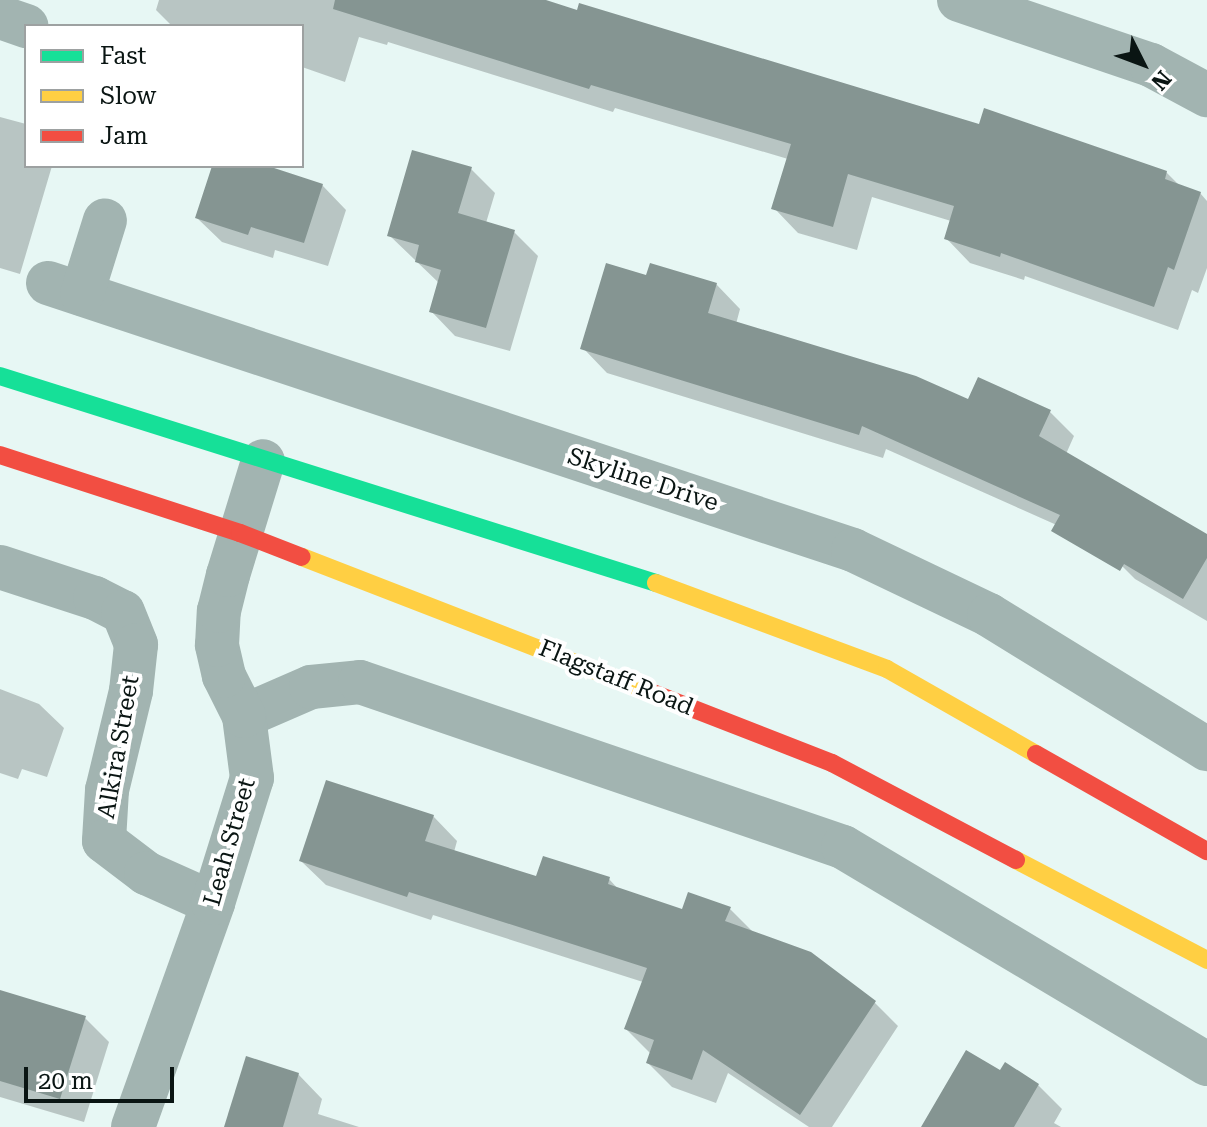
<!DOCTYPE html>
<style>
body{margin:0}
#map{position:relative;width:1207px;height:1127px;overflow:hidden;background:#e7f7f4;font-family:"Roboto Serif",serif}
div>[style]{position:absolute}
.shadow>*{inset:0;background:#0003}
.building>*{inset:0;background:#859592}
.street>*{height:44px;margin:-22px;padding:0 22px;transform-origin:22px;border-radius:22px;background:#a2b4b1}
.fast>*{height:18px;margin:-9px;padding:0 9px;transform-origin:9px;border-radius:9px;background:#16e098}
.slow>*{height:18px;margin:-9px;padding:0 9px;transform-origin:9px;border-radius:9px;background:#ffcf43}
.jam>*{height:18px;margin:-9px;padding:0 9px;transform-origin:9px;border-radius:9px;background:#f24e42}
span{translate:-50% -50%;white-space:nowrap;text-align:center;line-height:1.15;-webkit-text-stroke:8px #fff;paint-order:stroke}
.street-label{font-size:24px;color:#0a1513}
.legend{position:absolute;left:24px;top:24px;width:280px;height:144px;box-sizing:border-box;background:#fff;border:2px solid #9da1a1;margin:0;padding:10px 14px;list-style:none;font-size:24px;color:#0a1513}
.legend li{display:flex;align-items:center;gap:16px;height:40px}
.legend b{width:40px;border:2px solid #9da1a1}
.north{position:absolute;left:1103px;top:24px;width:80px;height:80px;-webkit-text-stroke:6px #fff;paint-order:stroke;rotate:132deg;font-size:22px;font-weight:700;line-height:32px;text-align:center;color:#0a1513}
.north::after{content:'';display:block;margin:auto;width:28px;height:36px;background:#0a1513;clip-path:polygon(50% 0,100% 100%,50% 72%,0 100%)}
.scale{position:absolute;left:24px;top:1067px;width:150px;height:36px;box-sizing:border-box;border:4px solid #0a1513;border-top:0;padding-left:10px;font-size:24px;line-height:28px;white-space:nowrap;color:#0a1513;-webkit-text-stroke:6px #fff;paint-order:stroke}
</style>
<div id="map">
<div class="shadow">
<div style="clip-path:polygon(159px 0,539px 0,980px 127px,1166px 172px,1181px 187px,1200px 193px,1207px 201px,1207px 268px,1198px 293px,1192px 290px,1178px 330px,1025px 276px,1024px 280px,970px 263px,946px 238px,951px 221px,872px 197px,857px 250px,798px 233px,774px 208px,788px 159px,615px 108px,613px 112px,388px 42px,387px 45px,359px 37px,345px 82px,302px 67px,302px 26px,172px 26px,156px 10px)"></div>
<div style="clip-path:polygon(0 117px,26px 124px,26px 166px,52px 166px,20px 274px,0 268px)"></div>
<div style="clip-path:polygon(214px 166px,261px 166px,322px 185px,346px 210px,328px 266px,275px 250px,273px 258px,222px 242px,197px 218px)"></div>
<div style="clip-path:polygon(471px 169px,495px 193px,486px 223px,514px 232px,538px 256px,510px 351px,455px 336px,431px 311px,439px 283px,389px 235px)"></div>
<div style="clip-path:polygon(647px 277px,716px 284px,740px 309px,736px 324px,969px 401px,1050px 412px,1074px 436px,1066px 454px,1106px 547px,886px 449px,883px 458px,607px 373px,583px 348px)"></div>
<div style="clip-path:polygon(1207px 537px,1207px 621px,1135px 579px,1110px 554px)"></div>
<div style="clip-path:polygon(0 689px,39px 704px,64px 728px,47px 777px,22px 769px,18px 779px,0 773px)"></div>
<div style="clip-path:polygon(433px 816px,457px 841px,454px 852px,537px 878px,609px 879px,620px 891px,683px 911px,729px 908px,754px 933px,874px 1002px,898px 1026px,832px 1127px,809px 1127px,728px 1073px,716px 1103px,672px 1087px,648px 1063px,651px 1054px,626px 1029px,643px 982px,433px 915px,431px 920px,326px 885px,301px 861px)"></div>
<div style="clip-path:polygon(0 992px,85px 1018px,109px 1042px,84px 1122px,0 1097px)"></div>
<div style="clip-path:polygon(1001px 1073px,1038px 1085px,1062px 1109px,1054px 1123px,1061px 1127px,923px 1127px)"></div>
<div style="clip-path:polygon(298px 1074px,322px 1099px,318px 1114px,359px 1127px,226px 1127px)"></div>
</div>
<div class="building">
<div style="clip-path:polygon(335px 0,546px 0,577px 10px,579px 3px,979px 124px,984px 108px,1167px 171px,1165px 179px,1201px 192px,1174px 270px,1168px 267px,1154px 307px,1001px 253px,1000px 257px,944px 239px,954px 206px,848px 174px,833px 227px,771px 209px,791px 144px,591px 85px,589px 89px,333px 9px)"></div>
<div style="clip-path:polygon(412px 150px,472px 167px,458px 213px,515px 230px,486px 328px,429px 312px,441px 270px,415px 262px,419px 245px,387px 236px)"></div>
<div style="clip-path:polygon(212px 166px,268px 166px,323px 184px,304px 243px,251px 227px,248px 235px,195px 218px)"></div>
<div style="clip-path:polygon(606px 263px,646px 275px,650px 263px,717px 283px,708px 313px,916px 376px,968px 399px,978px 377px,1051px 410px,1039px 436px,1207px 534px,1207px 558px,1183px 599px,1124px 564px,1120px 571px,1051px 531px,1060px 515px,862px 426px,859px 435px,580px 349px)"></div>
<div style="clip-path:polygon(326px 780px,434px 815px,425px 841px,536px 876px,543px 856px,610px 877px,608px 884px,682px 909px,688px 892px,731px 907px,725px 921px,811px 952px,876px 1001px,800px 1115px,703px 1050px,692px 1080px,646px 1063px,654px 1040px,624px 1029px,647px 968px,409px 892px,407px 897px,299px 861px)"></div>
<div style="clip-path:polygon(0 990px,86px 1016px,60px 1099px,0 1081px)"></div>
<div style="clip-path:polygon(966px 1050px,1000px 1070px,1005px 1062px,1039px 1084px,1014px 1127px,921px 1127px)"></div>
<div style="clip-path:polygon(246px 1056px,299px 1073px,283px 1127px,224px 1127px)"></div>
</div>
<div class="street">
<div style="left:959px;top:0;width:203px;rotate:18.7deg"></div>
<div style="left:1151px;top:65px;width:64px;rotate:28.2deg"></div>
<div style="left:0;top:17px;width:28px;rotate:19deg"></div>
<div style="left:48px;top:283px;width:848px;rotate:18.35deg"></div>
<div style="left:853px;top:550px;width:151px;rotate:25.5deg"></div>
<div style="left:989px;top:615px;width:256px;rotate:31.6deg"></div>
<div style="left:82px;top:294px;width:77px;rotate:-72.7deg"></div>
<div style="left:0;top:567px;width:100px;rotate:18.1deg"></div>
<div style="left:95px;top:598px;width:31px;rotate:27deg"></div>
<div style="left:123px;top:612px;width:35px;rotate:68deg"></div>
<div style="left:136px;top:645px;width:46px;rotate:96.2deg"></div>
<div style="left:131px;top:691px;width:102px;rotate:103.6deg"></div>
<div style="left:107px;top:790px;width:51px;rotate:93.4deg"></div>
<div style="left:104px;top:841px;width:53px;rotate:37.3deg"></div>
<div style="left:146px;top:873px;width:73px;rotate:24.1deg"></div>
<div style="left:244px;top:716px;width:73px;rotate:-23.4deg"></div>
<div style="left:311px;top:687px;width:49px;rotate:-5.8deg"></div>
<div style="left:360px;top:682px;width:510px;rotate:18.86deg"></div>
<div style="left:843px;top:847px;width:424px;rotate:30.8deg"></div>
<div style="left:133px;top:1127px;width:238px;rotate:-70.3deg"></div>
<div style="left:213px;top:903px;width:131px;rotate:-72.7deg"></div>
<div style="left:252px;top:778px;width:63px;rotate:-97.4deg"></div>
<div style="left:244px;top:716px;width:45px;rotate:-116.6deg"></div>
<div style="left:224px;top:676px;width:32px;rotate:-103deg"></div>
<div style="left:217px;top:645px;width:34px;rotate:-87deg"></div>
<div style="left:219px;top:611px;width:37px;rotate:-76deg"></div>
<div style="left:228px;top:575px;width:119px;rotate:-72.9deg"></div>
</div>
<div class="fast">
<div style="left:0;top:376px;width:688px;rotate:17.51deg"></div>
</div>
<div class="slow">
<div style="left:302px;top:557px;width:373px;rotate:21.2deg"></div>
<div style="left:656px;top:583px;width:246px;rotate:20.4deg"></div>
<div style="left:887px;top:669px;width:172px;rotate:29.7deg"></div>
<div style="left:1016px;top:860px;width:216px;rotate:27.6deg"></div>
</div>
<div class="jam">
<div style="left:0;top:455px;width:252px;rotate:18deg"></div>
<div style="left:240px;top:533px;width:66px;rotate:21.2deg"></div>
<div style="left:650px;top:692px;width:195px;rotate:21.3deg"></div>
<div style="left:832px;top:763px;width:208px;rotate:27.8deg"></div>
<div style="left:1036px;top:754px;width:197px;rotate:29.6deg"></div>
</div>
<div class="street-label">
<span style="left:643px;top:480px;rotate:18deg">Skyline Drive</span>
<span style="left:616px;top:678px;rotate:22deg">Flagstaff Road</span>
<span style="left:119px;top:747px;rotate:-80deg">Alkira Street</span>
<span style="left:230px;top:842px;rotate:-74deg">Leah Street</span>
</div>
<ul class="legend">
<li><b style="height:10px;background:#16e098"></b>Fast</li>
<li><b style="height:10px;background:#ffcf43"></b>Slow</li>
<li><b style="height:10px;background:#f24e42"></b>Jam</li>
</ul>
<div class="north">N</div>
<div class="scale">20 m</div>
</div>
